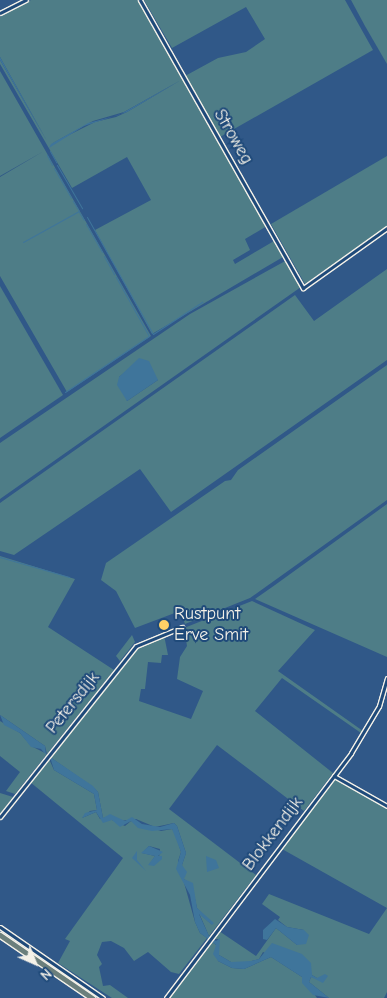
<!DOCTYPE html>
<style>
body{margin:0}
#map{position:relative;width:387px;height:998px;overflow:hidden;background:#305888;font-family:"Comic Neue",sans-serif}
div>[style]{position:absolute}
.green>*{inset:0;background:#4e7d87}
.water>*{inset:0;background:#3f759b}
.stream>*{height:1px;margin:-0.5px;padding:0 0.5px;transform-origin:0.5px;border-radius:0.5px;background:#3f759b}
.roads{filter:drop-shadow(1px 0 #f4f1e8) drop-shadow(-1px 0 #f4f1e8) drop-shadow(0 1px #f4f1e8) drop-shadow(0 -1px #f4f1e8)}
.street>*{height:3px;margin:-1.5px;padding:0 1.5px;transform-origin:1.5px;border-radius:1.5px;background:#1f4a7a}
.primary>*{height:5px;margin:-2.5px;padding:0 2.5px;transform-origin:2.5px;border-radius:2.5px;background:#6b7f7c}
.dots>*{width:14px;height:14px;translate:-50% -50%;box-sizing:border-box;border:2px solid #1f4a7a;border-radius:50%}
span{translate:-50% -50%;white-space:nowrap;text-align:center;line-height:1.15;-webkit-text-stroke:4px #1f4a7a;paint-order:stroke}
.street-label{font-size:18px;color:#f4f1e8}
.poi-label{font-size:18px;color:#f4f1e8}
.left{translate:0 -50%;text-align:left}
.north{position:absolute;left:10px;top:938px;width:50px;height:50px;-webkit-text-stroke:4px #1f4a7a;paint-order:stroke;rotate:136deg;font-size:14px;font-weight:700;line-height:20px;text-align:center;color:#f4f1e8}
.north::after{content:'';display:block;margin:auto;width:18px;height:22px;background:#f4f1e8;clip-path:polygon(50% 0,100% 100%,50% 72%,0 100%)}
</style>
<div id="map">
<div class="green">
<div style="clip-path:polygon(evenodd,31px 0,139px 0,267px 226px,245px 239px,250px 250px,233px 260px,235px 264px,274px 241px,283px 257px,152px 334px,95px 230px,151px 200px,127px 157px,72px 188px,0 64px,0 60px,47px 141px,0 57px,0 17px,31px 0,181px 80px,127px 112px,116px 117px,95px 122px,51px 144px,93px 121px,124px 112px,181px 80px)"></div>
<div style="clip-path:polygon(144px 0,345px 0,373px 50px,220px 137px,185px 76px,218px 58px,246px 52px,265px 39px,246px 7px,172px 48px)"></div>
<div style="clip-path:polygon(351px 0,387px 0,387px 64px,365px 26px)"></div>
<div style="clip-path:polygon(0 71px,151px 336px,67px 392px,0 276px,0 177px,44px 151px,0 176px)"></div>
<div style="clip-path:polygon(387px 156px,387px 226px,305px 284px,271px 224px)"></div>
<div style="clip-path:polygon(evenodd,287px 260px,301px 287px,0 499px,0 443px,190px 314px,287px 260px,135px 364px,158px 380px,127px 401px,119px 377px,135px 364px)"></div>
<div style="clip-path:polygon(387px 269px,387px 360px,171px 512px,140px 469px,14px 555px,0 551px,0 503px,295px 295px,314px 321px)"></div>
<div style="clip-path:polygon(0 286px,63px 395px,0 438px)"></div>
<div style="clip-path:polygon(387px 365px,387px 500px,250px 598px,185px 624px,180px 611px,135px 628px,116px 591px,101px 580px,106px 563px,225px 481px,231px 480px,238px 470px)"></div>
<div style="clip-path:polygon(387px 504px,387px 657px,255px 599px,275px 585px)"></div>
<div style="clip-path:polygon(0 556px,75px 579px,48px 627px,114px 670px,15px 794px,6px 791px,20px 772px,0 756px,0 721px,20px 733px,31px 746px,47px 754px,45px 746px,0 715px)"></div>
<div style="clip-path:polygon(252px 601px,315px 630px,278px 671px,363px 731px,361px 733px,282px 678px,255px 711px,333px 773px,304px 811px,217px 745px,169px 809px,256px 875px,209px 936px,199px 913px,212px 925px,197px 908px,192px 885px,184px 879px,182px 865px,186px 853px,177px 826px,174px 823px,155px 827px,136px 819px,120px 821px,113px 816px,103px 818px,98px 792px,93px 787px,50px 757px,137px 648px,164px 635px,168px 655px,162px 655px,161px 663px,148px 662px,145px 689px,141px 689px,139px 701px,191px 719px,203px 691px,177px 679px,180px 657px,187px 646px,184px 628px)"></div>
<div style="clip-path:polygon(132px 635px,135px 642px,120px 661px,116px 656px)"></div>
<div style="clip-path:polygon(evenodd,49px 759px,54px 770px,94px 794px,97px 810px,90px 811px,82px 818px,96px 812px,100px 819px,112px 820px,125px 826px,131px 821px,161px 831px,172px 829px,175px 833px,181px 852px,178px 861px,195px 922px,200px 933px,207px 938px,179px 974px,171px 972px,148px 952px,134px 961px,124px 948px,111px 941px,102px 942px,97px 955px,102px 964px,99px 967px,103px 986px,110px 985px,128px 998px,112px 998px,58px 963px,70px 941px,65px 939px,123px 858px,30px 782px,49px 759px,149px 846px,160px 849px,159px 858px,149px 865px,155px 856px,142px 853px,149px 846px)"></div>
<div style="clip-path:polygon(335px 779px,387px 809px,387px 992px,384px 998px,329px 998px,309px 982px,311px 977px,317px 978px,312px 975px,263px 952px,259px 959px,241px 964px,231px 962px,219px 955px,219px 939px,213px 939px,219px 931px,256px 956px,276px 928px,297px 945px,304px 930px,287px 927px,278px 920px,280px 917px,262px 904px,269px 894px,369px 934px,387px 908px,282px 849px)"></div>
<div style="clip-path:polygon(0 793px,13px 797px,0 814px)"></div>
<div style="clip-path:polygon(211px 941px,216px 945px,218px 961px,232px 968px,244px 969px,271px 957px,302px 977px,317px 998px,168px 998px)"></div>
</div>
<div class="water">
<div style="clip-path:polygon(0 57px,47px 141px,0 60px)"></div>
<div style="clip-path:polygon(181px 80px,127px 112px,84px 126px,49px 148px,51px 144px,88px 123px,119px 115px)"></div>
<div style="clip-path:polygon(139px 358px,149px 361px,158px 380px,127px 401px,117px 385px,119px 377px)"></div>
<div style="clip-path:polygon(0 715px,45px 746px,46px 755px,41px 749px,31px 747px,20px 733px,4px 725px)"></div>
<div style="clip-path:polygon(50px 757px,93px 786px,98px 792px,103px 818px,110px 814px,125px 821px,132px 817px,142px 824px,160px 827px,174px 823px,177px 826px,186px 853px,182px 865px,187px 872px,184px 879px,193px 883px,197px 908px,214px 923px,212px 925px,199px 914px,209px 936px,216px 941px,220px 938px,219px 955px,231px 962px,251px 961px,259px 959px,272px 943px,302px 954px,311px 963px,312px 975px,317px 978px,325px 974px,328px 976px,323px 983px,311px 977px,309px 982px,329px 998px,313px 995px,302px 983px,302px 977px,271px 957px,244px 969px,232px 968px,218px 961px,213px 954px,216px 945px,200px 933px,195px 922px,190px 895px,176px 869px,181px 852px,172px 829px,152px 831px,138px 828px,131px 821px,120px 827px,112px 820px,103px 823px,96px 812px,82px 818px,85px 813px,97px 810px,94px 794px,54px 770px)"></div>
<div style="clip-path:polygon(149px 846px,163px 852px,158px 856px,162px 856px,162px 859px,154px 866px,148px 865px,155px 856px,141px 853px)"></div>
<div style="clip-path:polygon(137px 851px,137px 860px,146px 871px,132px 858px)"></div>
<div style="clip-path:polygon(206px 856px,216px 860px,219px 868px,207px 872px)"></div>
<div style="clip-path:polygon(275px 919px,287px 927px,304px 930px,309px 935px,306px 944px,297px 945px,276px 928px,267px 940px,263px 939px,263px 930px)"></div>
</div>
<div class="stream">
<div style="left:50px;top:151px;width:13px;rotate:61deg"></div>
<div style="left:47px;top:155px;width:11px;rotate:63deg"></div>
<div style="left:57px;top:165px;width:50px;rotate:59.8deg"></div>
<div style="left:54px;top:168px;width:34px;rotate:60deg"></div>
<div style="left:79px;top:212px;width:9px;rotate:58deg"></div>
<div style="left:87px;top:217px;width:134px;rotate:60.6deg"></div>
<div style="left:153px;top:334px;width:59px;rotate:-33.1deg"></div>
<div style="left:86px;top:224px;width:32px;rotate:60deg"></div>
<div style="left:23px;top:242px;width:64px;rotate:-29deg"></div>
<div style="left:79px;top:211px;width:12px;rotate:-121deg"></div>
<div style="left:104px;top:256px;width:21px;rotate:61deg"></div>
<div style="left:65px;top:392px;width:101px;rotate:-33.7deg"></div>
<div style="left:149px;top:336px;width:68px;rotate:-119.2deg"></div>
<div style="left:0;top:557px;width:72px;rotate:16.2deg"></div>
</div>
<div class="roads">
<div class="street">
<div style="left:140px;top:0;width:331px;rotate:60.5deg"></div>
<div style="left:303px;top:288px;width:103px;rotate:-35.5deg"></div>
<div style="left:0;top:13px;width:29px;rotate:-27deg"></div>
<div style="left:334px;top:776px;width:61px;rotate:29.5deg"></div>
<div style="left:0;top:817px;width:218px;rotate:-51.5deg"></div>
<div style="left:136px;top:646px;width:50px;rotate:-22.4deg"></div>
<div style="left:0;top:927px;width:125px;rotate:34.6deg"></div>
<div style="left:166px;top:998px;width:307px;rotate:-52.9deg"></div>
<div style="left:351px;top:753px;width:55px;rotate:-59.2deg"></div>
<div style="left:379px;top:706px;width:29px;rotate:-74deg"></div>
</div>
<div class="primary">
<div style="left:0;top:935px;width:112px;rotate:34.4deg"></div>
</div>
</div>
<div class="dots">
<div style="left:164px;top:625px;background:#ffd166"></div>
</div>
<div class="street-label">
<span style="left:233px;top:137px;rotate:60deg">Stroweg</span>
<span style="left:73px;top:703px;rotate:-51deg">Petersdijk</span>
<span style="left:273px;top:834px;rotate:-53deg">Blokkendijk</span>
</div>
<div class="poi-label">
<span class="left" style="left:174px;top:625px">Rustpunt<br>Erve Smit</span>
</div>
<div class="north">N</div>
</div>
